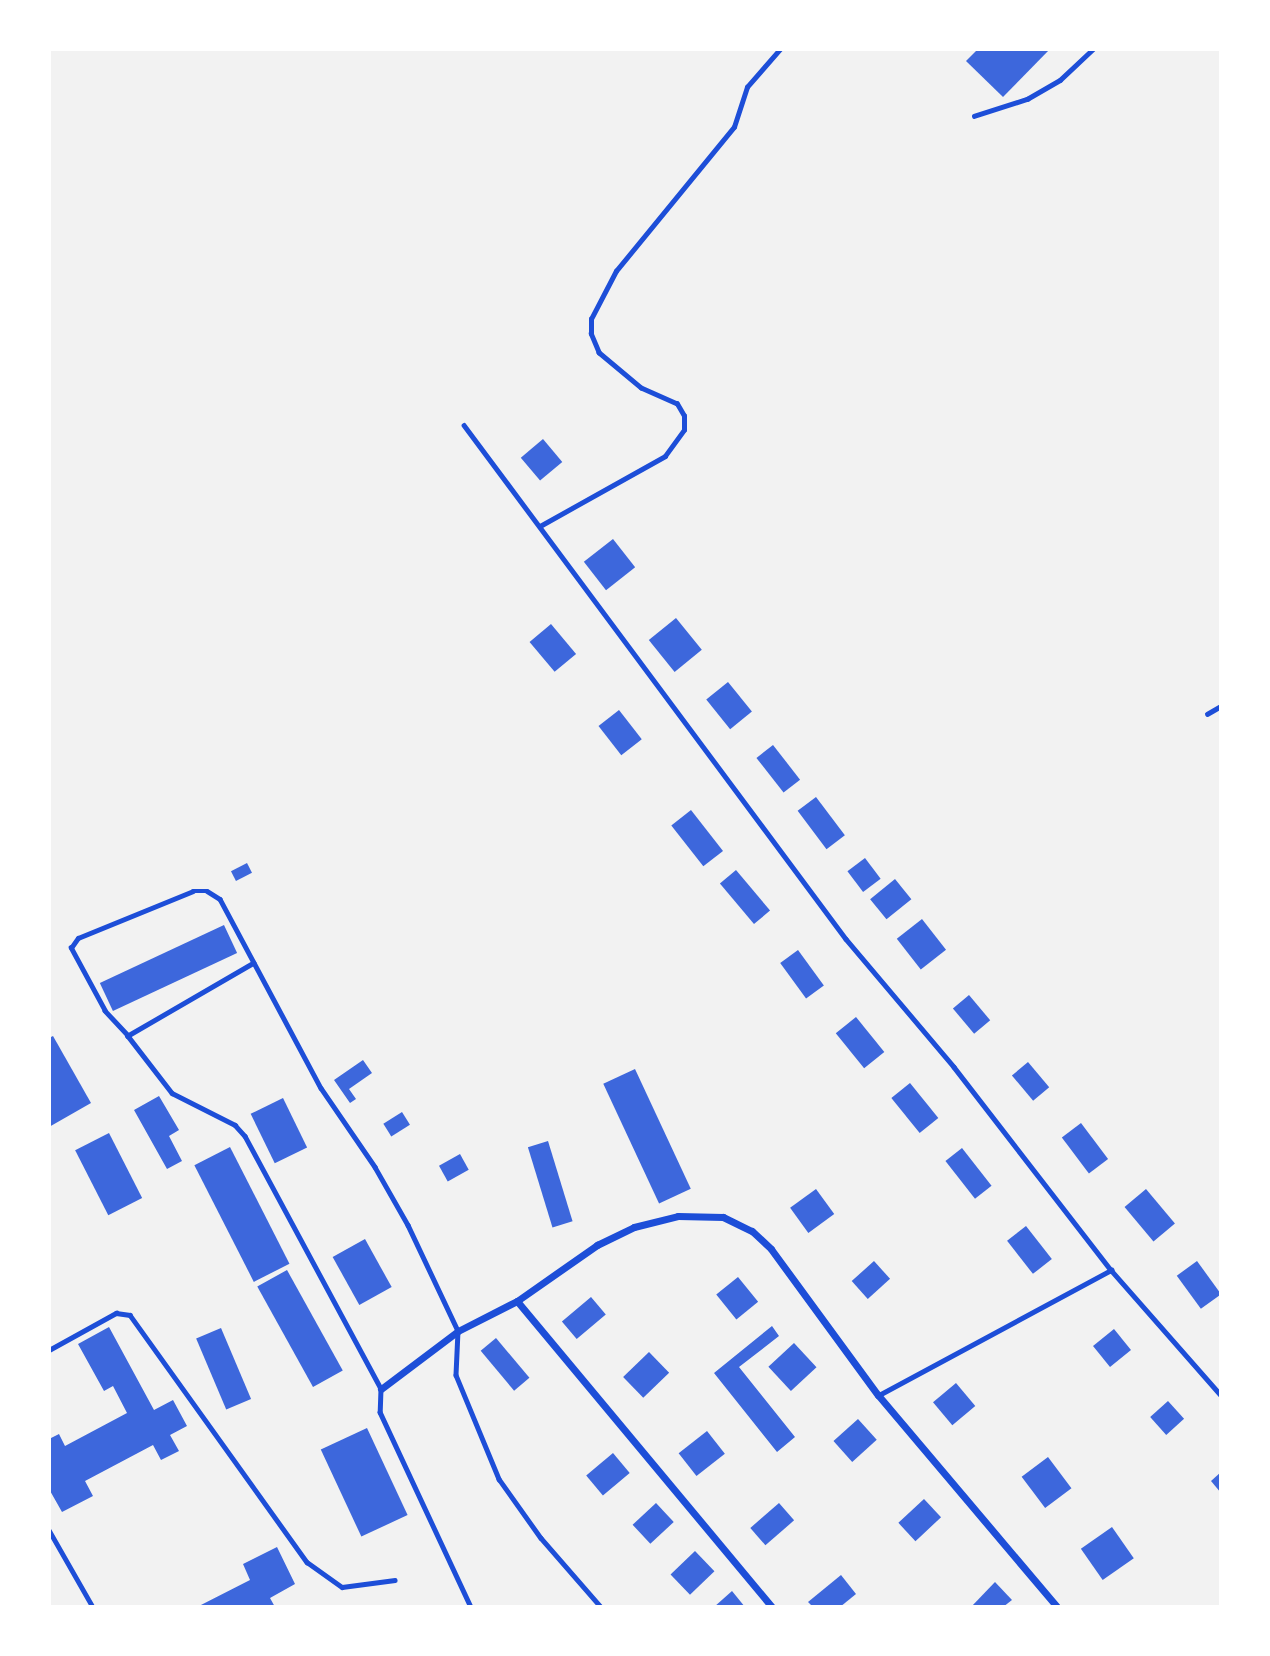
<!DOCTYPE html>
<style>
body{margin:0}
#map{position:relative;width:1270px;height:1656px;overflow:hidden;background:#f2f2f2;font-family:Rubik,sans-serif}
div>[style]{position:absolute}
.building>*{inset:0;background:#3d67dc;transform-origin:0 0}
.service>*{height:4.5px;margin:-2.25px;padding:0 2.25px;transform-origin:2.25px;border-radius:2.25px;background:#1d4ed8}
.minor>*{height:7px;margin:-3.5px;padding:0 3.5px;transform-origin:3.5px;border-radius:3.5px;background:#1d4ed8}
span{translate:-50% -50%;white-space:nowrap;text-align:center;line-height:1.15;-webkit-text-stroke:5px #fff;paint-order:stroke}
.frame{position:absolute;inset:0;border:51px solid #fff;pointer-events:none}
</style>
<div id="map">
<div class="building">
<div style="clip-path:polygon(978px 49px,1050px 49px,1003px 97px,966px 61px)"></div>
<div style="left:543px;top:439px;width:30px;height:29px;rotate:50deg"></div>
<div style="left:613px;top:539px;width:36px;height:37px;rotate:52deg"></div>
<div style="left:676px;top:618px;width:41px;height:35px;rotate:51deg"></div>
<div style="left:551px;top:624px;width:39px;height:28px;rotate:50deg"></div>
<div style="left:728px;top:682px;width:38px;height:28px;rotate:51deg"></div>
<div style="left:619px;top:710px;width:37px;height:26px;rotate:52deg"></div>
<div style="left:773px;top:745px;width:44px;height:21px;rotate:52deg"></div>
<div style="left:816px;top:797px;width:48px;height:23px;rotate:53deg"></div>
<div style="left:691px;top:810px;width:52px;height:25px;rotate:52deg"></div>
<div style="left:865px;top:858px;width:26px;height:22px;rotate:53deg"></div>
<div style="left:247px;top:863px;width:11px;height:18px;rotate:63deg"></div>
<div style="left:736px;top:870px;width:53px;height:21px;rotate:50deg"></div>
<div style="left:895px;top:879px;width:26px;height:32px;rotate:51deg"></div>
<div style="left:922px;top:919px;width:39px;height:32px;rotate:52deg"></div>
<div style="left:224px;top:925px;width:31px;height:137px;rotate:65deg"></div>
<div style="left:798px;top:950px;width:44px;height:22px;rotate:54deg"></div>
<div style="left:969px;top:995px;width:33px;height:21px;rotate:50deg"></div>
<div style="left:856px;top:1017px;width:45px;height:26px;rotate:51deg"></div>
<div style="clip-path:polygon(53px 1036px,91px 1103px,49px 1127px,49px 1038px)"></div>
<div style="clip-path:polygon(363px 1060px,372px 1073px,349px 1089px,356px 1099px,350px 1103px,334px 1080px)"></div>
<div style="left:1028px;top:1062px;width:33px;height:21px;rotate:50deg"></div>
<div style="left:635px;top:1069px;width:132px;height:35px;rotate:65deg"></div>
<div style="left:910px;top:1083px;width:45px;height:24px;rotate:51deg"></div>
<div style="clip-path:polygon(159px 1096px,179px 1130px,169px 1136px,182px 1161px,167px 1169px,134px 1110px)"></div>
<div style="left:283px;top:1098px;width:55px;height:36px;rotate:64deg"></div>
<div style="left:402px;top:1112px;width:15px;height:22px;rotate:58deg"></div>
<div style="left:1081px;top:1123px;width:45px;height:24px;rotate:53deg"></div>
<div style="left:109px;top:1133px;width:73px;height:38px;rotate:63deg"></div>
<div style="left:548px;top:1141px;width:84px;height:21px;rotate:73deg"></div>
<div style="left:230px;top:1147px;width:131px;height:40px;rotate:63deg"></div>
<div style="left:962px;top:1148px;width:48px;height:21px;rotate:52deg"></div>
<div style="left:460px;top:1154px;width:18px;height:24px;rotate:61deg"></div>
<div style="left:816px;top:1189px;width:31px;height:32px;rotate:54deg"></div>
<div style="left:1146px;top:1189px;width:45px;height:28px;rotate:50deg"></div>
<div style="left:1026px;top:1226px;width:42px;height:24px;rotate:52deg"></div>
<div style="left:365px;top:1239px;width:55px;height:37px;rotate:61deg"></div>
<div style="left:874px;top:1261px;width:24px;height:30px;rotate:48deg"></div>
<div style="left:1197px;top:1261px;width:41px;height:25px;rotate:54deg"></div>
<div style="left:287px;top:1270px;width:115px;height:34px;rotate:61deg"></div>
<div style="left:738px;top:1277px;width:32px;height:28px;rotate:51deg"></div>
<div style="left:591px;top:1297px;width:23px;height:38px;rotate:50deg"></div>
<div style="clip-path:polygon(772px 1326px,779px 1336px,739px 1367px,795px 1437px,777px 1452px,714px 1373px)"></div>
<div style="clip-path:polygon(109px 1327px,154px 1410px,173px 1400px,187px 1426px,170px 1435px,179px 1451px,161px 1460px,153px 1445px,85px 1481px,93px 1496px,62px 1512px,49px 1489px,49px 1439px,59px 1434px,65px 1446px,127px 1413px,113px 1386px,104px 1391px,78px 1344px)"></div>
<div style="left:221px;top:1328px;width:77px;height:27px;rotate:67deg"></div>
<div style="left:1114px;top:1329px;width:27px;height:27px;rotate:51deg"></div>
<div style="left:496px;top:1338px;width:52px;height:20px;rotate:50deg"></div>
<div style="left:794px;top:1343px;width:33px;height:35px;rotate:47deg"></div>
<div style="left:649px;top:1352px;width:29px;height:36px;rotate:46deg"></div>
<div style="left:956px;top:1383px;width:30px;height:30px;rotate:50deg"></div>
<div style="left:1168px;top:1401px;width:24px;height:24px;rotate:48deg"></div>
<div style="left:858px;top:1419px;width:28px;height:33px;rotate:48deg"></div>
<div style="left:367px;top:1428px;width:96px;height:51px;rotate:65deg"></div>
<div style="left:707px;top:1431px;width:29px;height:36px;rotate:52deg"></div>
<div style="left:613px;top:1453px;width:26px;height:35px;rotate:50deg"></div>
<div style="left:1048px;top:1457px;width:39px;height:33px;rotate:53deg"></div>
<div style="clip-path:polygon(1221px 1472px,1221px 1493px,1211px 1481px)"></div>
<div style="left:924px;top:1499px;width:25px;height:35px;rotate:47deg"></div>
<div style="left:656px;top:1503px;width:26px;height:32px;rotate:47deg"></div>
<div style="left:779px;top:1503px;width:23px;height:38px;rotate:49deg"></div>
<div style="left:1112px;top:1527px;width:38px;height:38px;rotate:55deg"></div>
<div style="clip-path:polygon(277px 1547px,295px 1584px,270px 1598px,275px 1607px,197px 1607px,250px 1580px,243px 1564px)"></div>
<div style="left:695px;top:1551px;width:28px;height:34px;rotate:46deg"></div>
<div style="clip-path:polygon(841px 1575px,856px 1594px,840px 1607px,813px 1607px,808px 1602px)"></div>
<div style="clip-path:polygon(995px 1582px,1012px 1600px,1003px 1607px,971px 1607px)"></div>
<div style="clip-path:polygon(732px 1591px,745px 1607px,714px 1607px)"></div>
</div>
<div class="service">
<div style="left:974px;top:116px;width:56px;rotate:-17.8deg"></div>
<div style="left:1027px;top:99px;width:38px;rotate:-30deg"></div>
<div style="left:1060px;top:80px;width:45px;rotate:-43.2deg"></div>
<div style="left:464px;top:425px;width:640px;rotate:53.38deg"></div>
<div style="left:846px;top:939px;width:167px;rotate:49.8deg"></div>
<div style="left:954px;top:1067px;width:257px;rotate:52.3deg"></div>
<div style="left:1111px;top:1270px;width:167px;rotate:48.7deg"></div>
<div style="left:540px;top:526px;width:143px;rotate:-29.2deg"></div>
<div style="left:665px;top:456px;width:32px;rotate:-54deg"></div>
<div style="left:684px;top:430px;width:14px;rotate:-90deg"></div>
<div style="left:684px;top:416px;width:14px;rotate:-120deg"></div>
<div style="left:677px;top:404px;width:39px;rotate:-156deg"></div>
<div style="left:641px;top:388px;width:55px;rotate:-140.2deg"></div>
<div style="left:599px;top:353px;width:21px;rotate:-113deg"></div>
<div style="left:591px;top:334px;width:15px;rotate:-90deg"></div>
<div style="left:591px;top:319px;width:54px;rotate:-62.5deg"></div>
<div style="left:616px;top:271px;width:186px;rotate:-50.7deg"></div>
<div style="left:734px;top:127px;width:42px;rotate:-72deg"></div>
<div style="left:747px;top:87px;width:50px;rotate:-49deg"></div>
<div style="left:1207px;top:714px;width:16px;rotate:-30deg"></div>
<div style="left:254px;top:963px;width:146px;rotate:149.9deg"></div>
<div style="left:128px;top:1036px;width:34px;rotate:-133deg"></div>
<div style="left:105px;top:1011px;width:72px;rotate:-118.4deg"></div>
<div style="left:71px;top:948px;width:12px;rotate:-55deg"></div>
<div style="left:78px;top:938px;width:124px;rotate:-22.2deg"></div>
<div style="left:193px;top:891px;width:14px"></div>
<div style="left:207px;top:891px;width:15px;rotate:32deg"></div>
<div style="left:220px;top:899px;width:214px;rotate:61.9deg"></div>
<div style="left:321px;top:1088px;width:96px;rotate:55.6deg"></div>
<div style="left:375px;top:1167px;width:67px;rotate:60.4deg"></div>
<div style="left:408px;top:1225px;width:117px;rotate:64.7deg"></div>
<div style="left:458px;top:1331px;width:44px;rotate:92.6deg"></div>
<div style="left:456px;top:1375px;width:113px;rotate:67.5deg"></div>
<div style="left:499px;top:1479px;width:72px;rotate:54.6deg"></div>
<div style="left:541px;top:1538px;width:91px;rotate:49deg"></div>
<div style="left:128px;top:1036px;width:72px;rotate:52.3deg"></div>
<div style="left:172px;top:1093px;width:71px;rotate:26.9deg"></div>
<div style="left:235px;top:1125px;width:15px;rotate:48deg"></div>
<div style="left:245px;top:1136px;width:287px;rotate:61.7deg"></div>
<div style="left:381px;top:1389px;width:23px;rotate:92deg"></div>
<div style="left:380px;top:1412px;width:215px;rotate:65deg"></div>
<div style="left:49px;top:1350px;width:77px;rotate:-28.9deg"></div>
<div style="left:116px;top:1313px;width:14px;rotate:8deg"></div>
<div style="left:130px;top:1315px;width:304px;rotate:54.4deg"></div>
<div style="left:307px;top:1562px;width:43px;rotate:35.5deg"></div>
<div style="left:342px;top:1587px;width:53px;rotate:-7.5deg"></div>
<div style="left:879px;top:1395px;width:264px;rotate:-28.3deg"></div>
<div style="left:49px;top:1530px;width:89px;rotate:60.3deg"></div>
</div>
<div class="minor">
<div style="left:517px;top:1301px;width:398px;rotate:50.2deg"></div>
<div style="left:381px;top:1389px;width:96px;rotate:-37deg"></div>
<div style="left:458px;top:1331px;width:66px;rotate:-27deg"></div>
<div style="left:517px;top:1301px;width:98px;rotate:-35deg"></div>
<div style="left:597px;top:1245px;width:41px;rotate:-25.9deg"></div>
<div style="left:634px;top:1227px;width:45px;rotate:-14deg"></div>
<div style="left:678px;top:1216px;width:45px;rotate:1.3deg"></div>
<div style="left:723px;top:1217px;width:32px;rotate:26deg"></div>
<div style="left:752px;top:1231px;width:26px;rotate:43deg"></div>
<div style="left:771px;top:1249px;width:181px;rotate:53.8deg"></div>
<div style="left:878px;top:1395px;width:277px;rotate:49.8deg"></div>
</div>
<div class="frame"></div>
</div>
